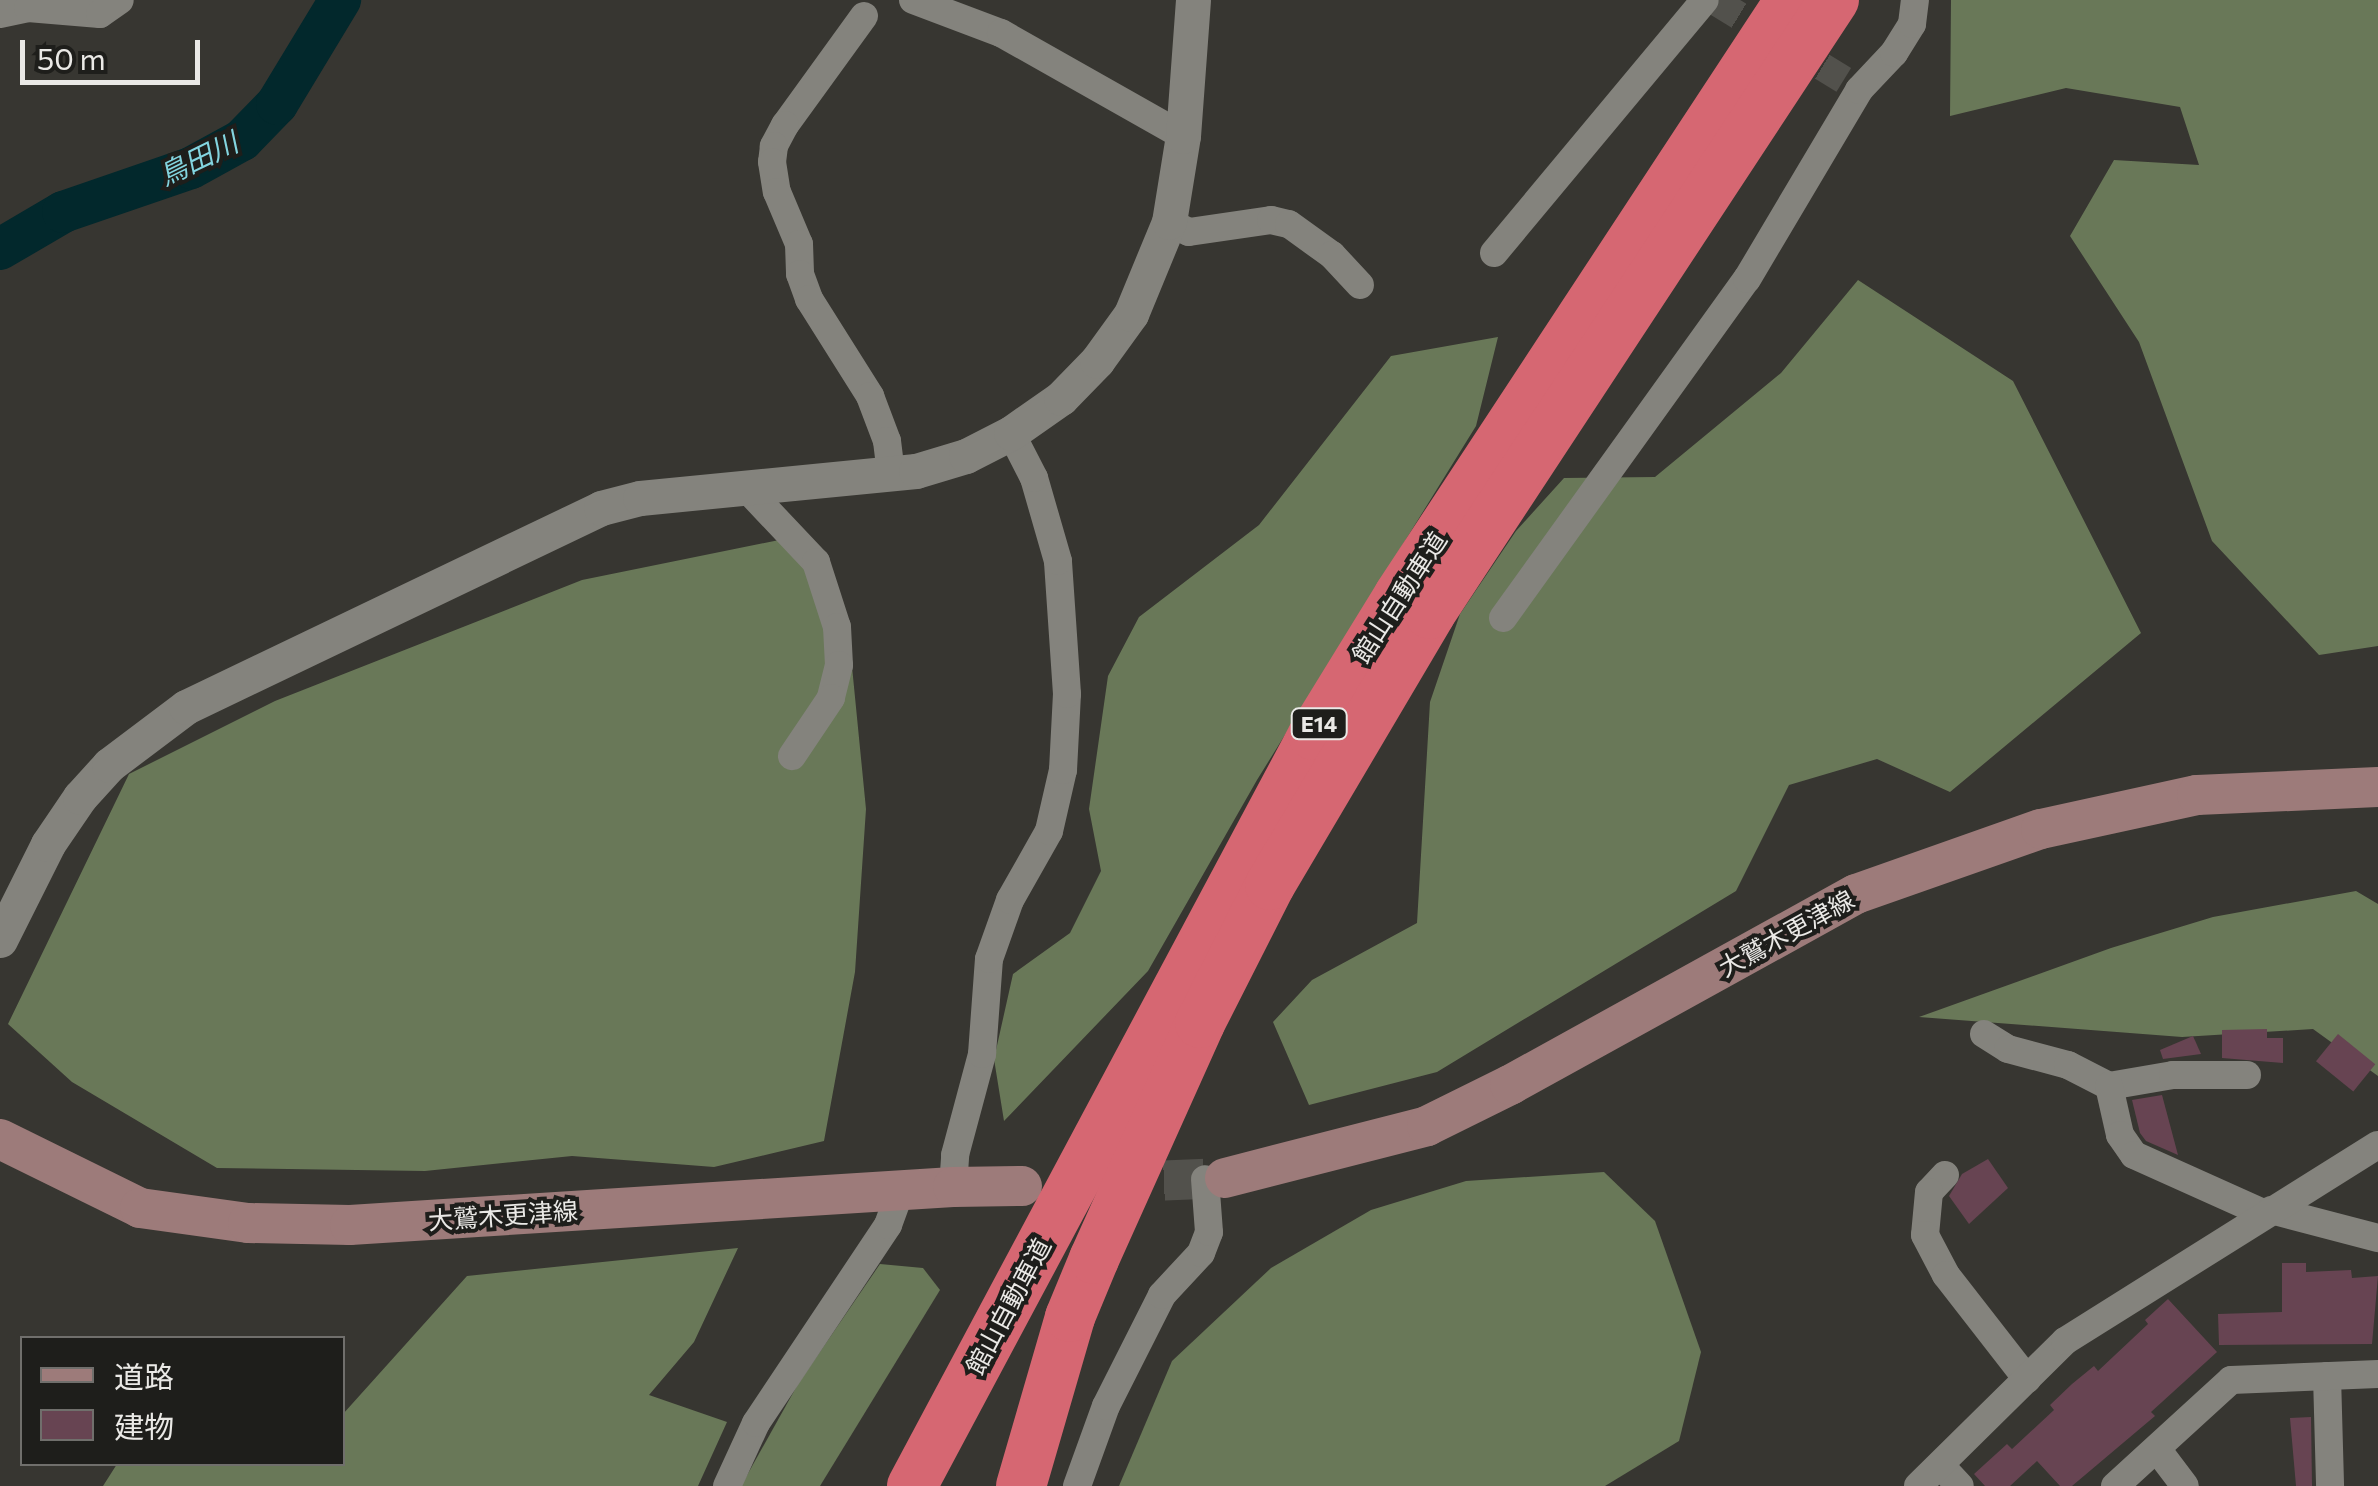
<!DOCTYPE html>
<meta charset="utf-8">
<style>
body{margin:0}
#map{position:relative;width:2378px;height:1486px;overflow:hidden;background:#373631;font-family:Commissioner,"Noto Sans JP",sans-serif}
div>[style]{position:absolute}
.forest>*{inset:0;background:#697858}
.river>*{height:42px;margin:-21px;padding:0 21px;transform-origin:21px;border-radius:21px;background:#02282c}
.building>*{inset:0;background:#674452;transform-origin:0 0}
.minor-tunnel>*{height:28px;margin-top:-14px;transform-origin:0;background:repeating-linear-gradient(90deg,#52514c 0 28px,transparent 0 42px)}
.secondary-tunnel>*{height:40px;margin-top:-20px;transform-origin:0;background:repeating-linear-gradient(90deg,#52514c 0 40px,transparent 0 60px)}
.minor>*{height:28px;margin:-14px;padding:0 14px;transform-origin:14px;border-radius:14px;background:#84837d}
.tertiary>*{height:35px;margin:-17.5px;padding:0 17.5px;transform-origin:17.5px;border-radius:17.5px;background:#84837d}
.secondary>*{height:40px;margin:-20px;padding:0 20px;transform-origin:20px;border-radius:20px;background:#9d7b7a}
.motorway>*{height:50px;margin:-25px;padding:0 25px;transform-origin:25px;border-radius:25px;background:#d66772}
span{translate:-50% -50%;white-space:nowrap;text-align:center;line-height:1.15;-webkit-text-stroke:8px #1e1e1b;paint-order:stroke}
.shield-label span{padding:2px 8px;background:#1e1e1b;border:2px solid;border-radius:8px;-webkit-text-stroke-width:0}
.shield-label{font-size:22px;color:#eae9e6;font-weight:700}
.street-label{font-size:25px;color:#eae9e6}
.water-label{font-size:28px;color:#83d5e0;font-style:italic}
.legend{position:absolute;left:20px;top:1336px;width:325px;height:130px;box-sizing:border-box;background:#1e1e1b;border:2px solid #706f6c;margin:0;padding:12px 18px;list-style:none;font-size:30px;color:#eae9e6}
.legend li{display:flex;align-items:center;gap:20px;height:50px}
.legend b{width:50px;border:2px solid #706f6c}
.scale{position:absolute;left:20px;top:40px;width:180px;height:45px;box-sizing:border-box;border:5px solid #eae9e6;border-top:0;padding-left:12px;font-size:30px;line-height:35px;white-space:nowrap;color:#eae9e6;-webkit-text-stroke:8px #1e1e1b;paint-order:stroke}
</style>
<div id="map">
<div class="forest">
<div style="clip-path:polygon(1951px 0,2378px 0,2378px 646px,2319px 655px,2212px 541px,2139px 342px,2070px 236px,2114px 160px,2199px 165px,2180px 107px,2066px 88px,1950px 116px)"></div>
<div style="clip-path:polygon(1858px 280px,2013px 381px,2141px 633px,1950px 792px,1877px 759px,1789px 785px,1736px 891px,1437px 1072px,1309px 1105px,1273px 1022px,1312px 980px,1417px 923px,1430px 702px,1460px 614px,1516px 531px,1564px 478px,1655px 477px,1781px 373px)"></div>
<div style="clip-path:polygon(1498px 337px,1476px 426px,1257px 780px,1148px 971px,1004px 1121px,994px 1059px,1013px 974px,1070px 933px,1101px 871px,1089px 809px,1108px 676px,1139px 617px,1259px 525px,1391px 356px)"></div>
<div style="clip-path:polygon(794px 537px,849px 636px,866px 809px,855px 972px,824px 1141px,714px 1167px,572px 1156px,425px 1171px,217px 1168px,72px 1082px,8px 1024px,129px 774px,275px 701px,582px 580px)"></div>
<div style="clip-path:polygon(2356px 891px,2378px 904px,2378px 1076px,2313px 1029px,2182px 1037px,1919px 1017px,2111px 948px,2213px 917px)"></div>
<div style="clip-path:polygon(1604px 1172px,1655px 1221px,1701px 1352px,1679px 1441px,1605px 1486px,1119px 1486px,1172px 1361px,1271px 1268px,1371px 1210px,1466px 1181px)"></div>
<div style="clip-path:polygon(738px 1248px,694px 1342px,649px 1395px,727px 1422px,698px 1486px,103px 1486px,117px 1464px,342px 1464px,343px 1414px,467px 1276px)"></div>
<div style="clip-path:polygon(880px 1264px,923px 1268px,940px 1290px,820px 1486px,741px 1486px,798px 1384px)"></div>
</div>
<div class="river">
<div style="left:0;top:249px;width:73px;rotate:-30.4deg"></div>
<div style="left:63px;top:212px;width:135px;rotate:-19deg"></div>
<div style="left:191px;top:168px;width:58px;rotate:-28.8deg"></div>
<div style="left:242px;top:140px;width:50px;rotate:-45.8deg"></div>
<div style="left:277px;top:104px;width:122px;rotate:-58.8deg"></div>
</div>
<div class="building">
<div style="clip-path:polygon(2267px 1029px,2267px 1038px,2283px 1038px,2283px 1063px,2222px 1058px,2222px 1030px)"></div>
<div style="left:2338px;top:1034px;width:48px;height:35px;rotate:39deg"></div>
<div style="clip-path:polygon(2193px 1036px,2201px 1054px,2163px 1059px,2160px 1050px)"></div>
<div style="clip-path:polygon(2162px 1095px,2178px 1155px,2146px 1141px,2140px 1133px,2132px 1100px)"></div>
<div style="clip-path:polygon(1988px 1159px,2008px 1188px,1969px 1224px,1949px 1196px,1962px 1174px)"></div>
<div style="clip-path:polygon(2282px 1263px,2306px 1263px,2306px 1272px,2351px 1270px,2352px 1278px,2378px 1276px,2372px 1344px,2219px 1345px,2218px 1314px,2282px 1312px)"></div>
<div style="clip-path:polygon(2168px 1299px,2217px 1352px,2151px 1412px,2155px 1416px,2072px 1486px,2060px 1486px,2037px 1461px,2010px 1486px,1985px 1486px,1974px 1474px,2007px 1444px,2012px 1449px,2054px 1410px,2050px 1405px,2072px 1384px,2094px 1366px,2098px 1371px,2148px 1324px,2145px 1320px)"></div>
<div style="clip-path:polygon(2311px 1417px,2312px 1486px,2296px 1486px,2290px 1418px)"></div>
</div>
<div class="minor-tunnel">
<div style="left:1715px;top:1px;width:151px;rotate:31.5deg"></div>
</div>
<div class="secondary-tunnel">
<div style="left:1104px;top:1183px;width:121px;rotate:-2.4deg"></div>
</div>
<div class="minor">
<div style="left:913px;top:0;width:94px;rotate:20.6deg"></div>
<div style="left:1001px;top:33px;width:209px;rotate:29.5deg"></div>
<div style="left:0;top:14px;width:29px;rotate:-12deg"></div>
<div style="left:28px;top:8px;width:72px;rotate:4.8deg"></div>
<div style="left:100px;top:14px;width:24px;rotate:-35deg"></div>
<div style="left:864px;top:16px;width:135px;rotate:125.9deg"></div>
<div style="left:785px;top:125px;width:24px;rotate:118deg"></div>
<div style="left:774px;top:146px;width:16px;rotate:97deg"></div>
<div style="left:772px;top:162px;width:30px;rotate:81deg"></div>
<div style="left:777px;top:192px;width:56px;rotate:67.1deg"></div>
<div style="left:799px;top:244px;width:30px;rotate:88deg"></div>
<div style="left:800px;top:274px;width:27px;rotate:70deg"></div>
<div style="left:809px;top:299px;width:115px;rotate:57.8deg"></div>
<div style="left:870px;top:396px;width:48px;rotate:69.3deg"></div>
<div style="left:887px;top:441px;width:34px;rotate:83deg"></div>
<div style="left:1169px;top:222px;width:22px;rotate:27deg"></div>
<div style="left:1189px;top:232px;width:83px;rotate:-8.3deg"></div>
<div style="left:1271px;top:220px;width:18px;rotate:13deg"></div>
<div style="left:1289px;top:224px;width:53px;rotate:35.8deg"></div>
<div style="left:1332px;top:255px;width:41px;rotate:47deg"></div>
<div style="left:1494px;top:253px;width:329px;rotate:-50.2deg"></div>
<div style="left:746px;top:488px;width:102px;rotate:46.6deg"></div>
<div style="left:816px;top:562px;width:68px;rotate:72.1deg"></div>
<div style="left:837px;top:627px;width:38px;rotate:87deg"></div>
<div style="left:839px;top:665px;width:34px;rotate:104deg"></div>
<div style="left:831px;top:698px;width:70px;rotate:123.9deg"></div>
<div style="left:1503px;top:618px;width:418px;rotate:-54.3deg"></div>
<div style="left:1747px;top:279px;width:220px;rotate:-59.3deg"></div>
<div style="left:1859px;top:90px;width:51px;rotate:-46.6deg"></div>
<div style="left:1894px;top:53px;width:34px;rotate:-58deg"></div>
<div style="left:1912px;top:24px;width:24px;rotate:-83deg"></div>
<div style="left:1984px;top:1034px;width:28px;rotate:32deg"></div>
<div style="left:2008px;top:1049px;width:62px;rotate:14.9deg"></div>
<div style="left:2068px;top:1065px;width:46px;rotate:27.1deg"></div>
<div style="left:2109px;top:1086px;width:65px;rotate:-9.8deg"></div>
<div style="left:2173px;top:1075px;width:74px"></div>
<div style="left:2109px;top:1086px;width:50px;rotate:77.3deg"></div>
<div style="left:2120px;top:1135px;width:24px;rotate:55deg"></div>
<div style="left:2134px;top:1155px;width:144px;rotate:24.2deg"></div>
<div style="left:1945px;top:1175px;width:23px;rotate:133deg"></div>
<div style="left:1929px;top:1192px;width:43px;rotate:95.3deg"></div>
<div style="left:1925px;top:1235px;width:45px;rotate:62.3deg"></div>
<div style="left:1946px;top:1275px;width:132px;rotate:52.1deg"></div>
<div style="left:953px;top:1187px;width:32px;rotate:-86deg"></div>
<div style="left:955px;top:1155px;width:105px;rotate:-75deg"></div>
<div style="left:982px;top:1054px;width:95px;rotate:-85.8deg"></div>
<div style="left:989px;top:959px;width:63px;rotate:-70.4deg"></div>
<div style="left:1010px;top:900px;width:79px;rotate:-60.5deg"></div>
<div style="left:1049px;top:831px;width:63px;rotate:-77.1deg"></div>
<div style="left:1063px;top:770px;width:76px;rotate:-87deg"></div>
<div style="left:1067px;top:694px;width:133px;rotate:-93.9deg"></div>
<div style="left:1058px;top:561px;width:86px;rotate:-106.1deg"></div>
<div style="left:1034px;top:478px;width:51px;rotate:-117.1deg"></div>
<div style="left:2271px;top:1210px;width:111px;rotate:14.7deg"></div>
<div style="left:2327px;top:1376px;width:110px;rotate:88.4deg"></div>
<div style="left:2157px;top:1449px;width:46px;rotate:52.9deg"></div>
<div style="left:1942px;top:1467px;width:26px;rotate:47deg"></div>
<div style="left:727px;top:1486px;width:69px;rotate:-65.3deg"></div>
<div style="left:756px;top:1423px;width:238px;rotate:-56.3deg"></div>
<div style="left:888px;top:1225px;width:37px;rotate:-70deg"></div>
<div style="left:1077px;top:1486px;width:85px;rotate:-70.1deg"></div>
<div style="left:1106px;top:1406px;width:124px;rotate:-63.2deg"></div>
<div style="left:1162px;top:1295px;width:57px;rotate:-47.1deg"></div>
<div style="left:1201px;top:1253px;width:22px;rotate:-69deg"></div>
<div style="left:1209px;top:1232px;width:53px;rotate:-94.3deg"></div>
<div style="left:1918px;top:1486px;width:206px;rotate:-44.6deg"></div>
<div style="left:2065px;top:1341px;width:369px;rotate:-32.1deg"></div>
<div style="left:2115px;top:1486px;width:157px;rotate:-42.4deg"></div>
<div style="left:2231px;top:1380px;width:147px;rotate:-2.3deg"></div>
</div>
<div class="tertiary">
<div style="left:0;top:940px;width:107px;rotate:-63.4deg"></div>
<div style="left:48px;top:844px;width:57px;rotate:-55.8deg"></div>
<div style="left:80px;top:797px;width:43px;rotate:-47.8deg"></div>
<div style="left:109px;top:765px;width:96px;rotate:-37deg"></div>
<div style="left:186px;top:707px;width:460px;rotate:-25.6deg"></div>
<div style="left:601px;top:508px;width:40px;rotate:-14.4deg"></div>
<div style="left:640px;top:498px;width:277px;rotate:-5.6deg"></div>
<div style="left:916px;top:471px;width:52px;rotate:-16.7deg"></div>
<div style="left:966px;top:456px;width:51px;rotate:-27.1deg"></div>
<div style="left:1011px;top:433px;width:61px;rotate:-35deg"></div>
<div style="left:1061px;top:398px;width:52px;rotate:-45.8deg"></div>
<div style="left:1097px;top:361px;width:58px;rotate:-54.1deg"></div>
<div style="left:1131px;top:314px;width:100px;rotate:-67.6deg"></div>
<div style="left:1169px;top:222px;width:87px;rotate:-80.8deg"></div>
<div style="left:1183px;top:136px;width:136px;rotate:-85.8deg"></div>
</div>
<div class="secondary">
<div style="left:0;top:1139px;width:156px;rotate:26.2deg"></div>
<div style="left:140px;top:1208px;width:109px;rotate:7.9deg"></div>
<div style="left:248px;top:1223px;width:102px;rotate:1.1deg"></div>
<div style="left:350px;top:1225px;width:604px;rotate:-3.61deg"></div>
<div style="left:953px;top:1187px;width:69px;rotate:-0.8deg"></div>
<div style="left:1225px;top:1178px;width:209px;rotate:-14.4deg"></div>
<div style="left:1427px;top:1126px;width:93px;rotate:-26.3deg"></div>
<div style="left:1510px;top:1085px;width:395px;rotate:-28.9deg"></div>
<div style="left:1856px;top:894px;width:196px;rotate:-19.4deg"></div>
<div style="left:2041px;top:829px;width:160px;rotate:-12.3deg"></div>
<div style="left:2197px;top:795px;width:181px;rotate:-2.5deg"></div>
</div>
<div class="motorway">
<div style="left:912px;top:1486px;width:851px;rotate:-61.9deg"></div>
<div style="left:1313px;top:735px;width:164px;rotate:-58.4deg"></div>
<div style="left:1399px;top:595px;width:712px;rotate:-56.69deg"></div>
<div style="left:1021px;top:1486px;width:176px;rotate:-73.8deg"></div>
<div style="left:1070px;top:1317px;width:63px;rotate:-67.5deg"></div>
<div style="left:1094px;top:1259px;width:259px;rotate:-65.8deg"></div>
<div style="left:1200px;top:1023px;width:155px;rotate:-63.1deg"></div>
<div style="left:1270px;top:885px;width:315px;rotate:-59.4deg"></div>
<div style="left:1430px;top:614px;width:735px;rotate:-56.66deg"></div>
</div>
<div class="shield-label">
<span style="left:1319px;top:724px">E14</span>
</div>
<div class="street-label">
<span style="left:1399px;top:597px;rotate:-57deg">館山自動車道</span>
<span style="left:1786px;top:933px;rotate:-29deg">大鷲木更津線</span>
<span style="left:503px;top:1215px;rotate:-4deg">大鷲木更津線</span>
<span style="left:1008px;top:1306px;rotate:-62deg">館山自動車道</span>
</div>
<div class="water-label">
<span style="left:198px;top:158px;rotate:-26deg">鳥田川</span>
</div>
<ul class="legend">
<li><b style="height:12px;background:#9d7b7a"></b>道路</li>
<li><b style="height:28px;background:#674452"></b>建物</li>
</ul>
<div class="scale">50 m</div>
</div>
